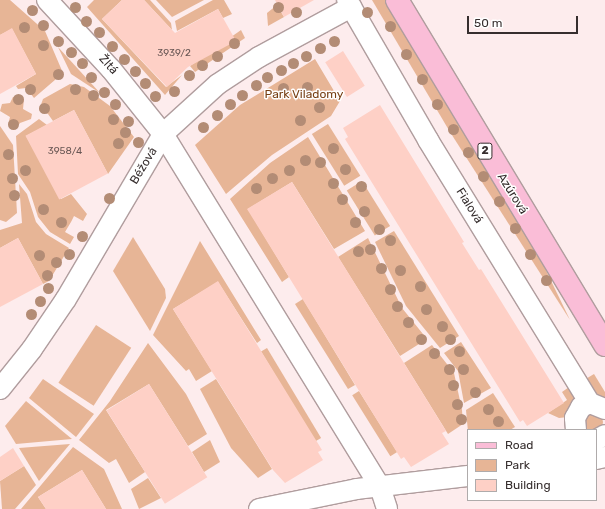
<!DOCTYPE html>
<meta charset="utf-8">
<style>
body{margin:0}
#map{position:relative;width:605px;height:509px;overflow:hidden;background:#fdeced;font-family:Rubik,sans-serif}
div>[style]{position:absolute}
.green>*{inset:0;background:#e7b596;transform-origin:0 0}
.round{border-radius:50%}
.building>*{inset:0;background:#fed0c6;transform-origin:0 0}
.roads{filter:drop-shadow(1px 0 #b09d9e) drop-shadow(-1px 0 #b09d9e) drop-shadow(0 1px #b09d9e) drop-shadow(0 -1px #b09d9e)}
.minor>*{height:20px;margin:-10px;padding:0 10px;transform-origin:10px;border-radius:10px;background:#fff}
.major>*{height:22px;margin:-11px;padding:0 11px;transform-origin:11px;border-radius:11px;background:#fabdd7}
.trees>*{width:11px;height:11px;margin:-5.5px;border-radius:50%;background:#b38c75}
span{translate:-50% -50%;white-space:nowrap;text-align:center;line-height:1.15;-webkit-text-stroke:3px #fff;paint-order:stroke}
.number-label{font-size:10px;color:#685654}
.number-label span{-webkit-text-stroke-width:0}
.shield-label span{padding:1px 3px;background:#fff;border:1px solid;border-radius:3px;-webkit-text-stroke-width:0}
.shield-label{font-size:11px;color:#362e2e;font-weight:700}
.street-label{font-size:12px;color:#362e2e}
.park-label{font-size:12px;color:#763e12}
.legend{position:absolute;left:467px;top:429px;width:130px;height:72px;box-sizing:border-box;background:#fff;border:1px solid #afabab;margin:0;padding:5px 7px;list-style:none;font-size:12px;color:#362e2e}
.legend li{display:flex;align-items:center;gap:8px;height:20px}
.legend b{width:20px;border:1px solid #afabab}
.scale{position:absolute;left:467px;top:16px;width:111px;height:18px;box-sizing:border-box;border:2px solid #362e2e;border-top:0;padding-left:5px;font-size:12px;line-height:14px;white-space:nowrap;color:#362e2e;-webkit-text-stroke:3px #fff;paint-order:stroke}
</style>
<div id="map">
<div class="green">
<div style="clip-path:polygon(0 0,10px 0,45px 31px,63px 73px,34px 98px,26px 88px,18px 89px,16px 86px,36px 74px,12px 29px,0 35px)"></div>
<div style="clip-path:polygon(94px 0,122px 0,102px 19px,166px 87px,182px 75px,165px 95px,87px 7px)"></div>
<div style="clip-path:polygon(144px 0,150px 0,171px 23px,172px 30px)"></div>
<div style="clip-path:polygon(156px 0,204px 0,172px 17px)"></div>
<div style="clip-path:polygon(213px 0,224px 0,232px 14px,223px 18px,218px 9px,177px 31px,175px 21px)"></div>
<div style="clip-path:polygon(372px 0,388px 0,539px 256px,570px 320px,450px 132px)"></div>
<div style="clip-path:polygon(277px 5px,284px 17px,268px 26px,267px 13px)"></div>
<div style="clip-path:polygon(241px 30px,245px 38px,195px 72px,190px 66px)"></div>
<div style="clip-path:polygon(58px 47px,100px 93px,71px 74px)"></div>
<div style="clip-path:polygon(315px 59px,340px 101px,331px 116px,272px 155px,226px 194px,195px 145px,240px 105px)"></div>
<div style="clip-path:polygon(70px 84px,84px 87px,110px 106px,134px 137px,108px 174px,74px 110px,53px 121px,48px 114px,39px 110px,43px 99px)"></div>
<div style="clip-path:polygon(13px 97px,24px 99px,23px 109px,32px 114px,31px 119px,20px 123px,16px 129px,8px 125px,10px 117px,0 111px,2px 104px,10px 103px)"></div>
<div style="clip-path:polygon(39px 119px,47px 125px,26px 136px,61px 199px,71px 194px,87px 214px,83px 221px,74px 216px,71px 222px,65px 232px,74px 237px,70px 244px,50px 232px,38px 217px,30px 192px,18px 174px,16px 136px)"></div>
<div style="left:328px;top:124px;width:61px;height:19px;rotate:58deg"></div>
<div style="clip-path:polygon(0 126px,13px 145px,17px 213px,6px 222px,0 220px)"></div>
<div style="clip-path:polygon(308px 137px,365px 231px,334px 249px,292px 182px,248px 209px,289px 277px,282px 282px,230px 199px,270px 163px)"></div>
<div style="left:362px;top:181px;width:53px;height:18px;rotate:58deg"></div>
<div style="clip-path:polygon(19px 184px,27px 194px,36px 222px,46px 234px,69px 248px,49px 281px,43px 284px,18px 238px,0 248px,0 230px,22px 223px)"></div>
<div style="clip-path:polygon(394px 231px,459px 336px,440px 348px,406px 306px,375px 242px)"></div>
<div style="clip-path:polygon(133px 237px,165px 289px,166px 298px,150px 331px,113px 271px)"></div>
<div style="clip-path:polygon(368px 238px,402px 308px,427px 339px,400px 356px,338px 257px)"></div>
<div style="clip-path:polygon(200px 241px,261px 340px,257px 343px,218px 282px,173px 309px,212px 371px,196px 381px,189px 369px,186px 371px,153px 335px)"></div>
<div style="clip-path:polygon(303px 299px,355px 385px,348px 389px,295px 304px)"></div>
<div style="left:96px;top:325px;width:42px;height:69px;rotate:33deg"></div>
<div style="clip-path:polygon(461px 342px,491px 388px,464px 403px,458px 371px,444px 353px)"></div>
<div style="clip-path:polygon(148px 343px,186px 394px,207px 434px,188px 446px,149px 384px,106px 410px,145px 472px,129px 483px,116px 459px,109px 463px,79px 440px,110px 401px)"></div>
<div style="clip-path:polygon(432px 345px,454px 373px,462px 410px,463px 424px,448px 434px,404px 363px)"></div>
<div style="left:267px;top:348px;width:105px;height:7px;rotate:59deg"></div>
<div style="clip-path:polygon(594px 374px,605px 392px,605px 402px,600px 400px,584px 380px)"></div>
<div style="clip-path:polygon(43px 379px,94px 414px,76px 437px,29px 398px)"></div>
<div style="clip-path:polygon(216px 379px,272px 469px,258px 478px,231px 448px,200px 389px)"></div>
<div style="clip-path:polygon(572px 385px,576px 402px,568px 417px,559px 418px,548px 413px,567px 400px,562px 392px)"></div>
<div style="left:359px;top:391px;width:72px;height:8px;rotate:58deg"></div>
<div style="clip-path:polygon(493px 393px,515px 427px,510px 430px,468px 432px,466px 410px)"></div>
<div style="clip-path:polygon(26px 401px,72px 439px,16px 444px,5px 426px)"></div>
<div class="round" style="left:583px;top:412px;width:20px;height:20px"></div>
<div style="clip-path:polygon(210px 440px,220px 462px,204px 472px,192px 452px)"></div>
<div style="clip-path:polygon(70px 444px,39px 481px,19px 448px)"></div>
<div style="clip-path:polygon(73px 447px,104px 469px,122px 509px,106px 509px,82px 470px,38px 497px,46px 509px,21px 509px)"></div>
<div style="clip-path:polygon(24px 466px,36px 485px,15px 509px,2px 509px,0 481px)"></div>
<div style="clip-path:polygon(148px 478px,161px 498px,139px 509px,131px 489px)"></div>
</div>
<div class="building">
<div style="clip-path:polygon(122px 0,144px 0,175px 33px,218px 9px,236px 41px,188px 67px,167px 87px,102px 19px)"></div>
<div style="clip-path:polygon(275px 0,314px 0,284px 17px)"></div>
<div style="clip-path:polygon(12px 28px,36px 74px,0 94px,0 35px)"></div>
<div style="left:343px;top:51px;width:41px;height:21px;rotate:58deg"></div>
<div style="clip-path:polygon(380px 105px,464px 242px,462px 243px,479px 270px,481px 269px,564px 403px,527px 426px,523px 420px,520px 422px,345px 139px,348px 137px,343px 128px)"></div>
<div style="left:74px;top:110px;width:72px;height:55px;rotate:62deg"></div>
<div style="clip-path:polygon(292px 182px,446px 431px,442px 433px,449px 444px,411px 467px,404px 457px,401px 459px,247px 209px)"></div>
<div style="clip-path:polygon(18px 238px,43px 284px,0 307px,0 248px)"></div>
<div style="clip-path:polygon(218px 281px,322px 450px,318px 452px,323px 460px,285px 483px,273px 470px,173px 309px)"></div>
<div style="left:149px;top:384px;width:110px;height:50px;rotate:58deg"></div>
<div style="clip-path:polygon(13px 448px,24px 466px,0 481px,0 457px)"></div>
<div style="clip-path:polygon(82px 470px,106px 509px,46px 509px,38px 497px)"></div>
</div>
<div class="roads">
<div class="minor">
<div style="left:47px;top:0;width:94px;rotate:47.2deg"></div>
<div style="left:111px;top:69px;width:83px;rotate:51.3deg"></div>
<div style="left:163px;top:134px;width:414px;rotate:58.4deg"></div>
<div style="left:380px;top:487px;width:23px;rotate:72deg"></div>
<div style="left:347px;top:0;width:162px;rotate:59.9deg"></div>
<div style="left:428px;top:140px;width:309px;rotate:58.4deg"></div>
<div style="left:0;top:389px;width:51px;rotate:-51.3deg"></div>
<div style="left:32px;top:349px;width:60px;rotate:-55.8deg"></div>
<div style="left:66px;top:299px;width:191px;rotate:-59.5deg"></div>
<div style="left:163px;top:134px;width:74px;rotate:-42.3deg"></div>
<div style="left:218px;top:84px;width:49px;rotate:-33.4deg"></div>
<div style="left:259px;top:57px;width:105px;rotate:-28.5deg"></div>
<div style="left:576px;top:430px;width:12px;rotate:-95deg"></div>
<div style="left:575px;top:418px;width:13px;rotate:-61deg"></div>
<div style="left:581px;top:407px;width:10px;rotate:-24deg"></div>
<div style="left:590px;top:403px;width:16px;rotate:22deg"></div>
<div style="left:596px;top:440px;width:10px;rotate:-29deg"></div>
<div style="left:596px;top:459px;width:9px;rotate:-13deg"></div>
<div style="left:259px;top:509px;width:100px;rotate:-11.5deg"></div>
<div style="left:357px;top:489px;width:112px;rotate:-6.7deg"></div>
</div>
<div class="major">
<div style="left:397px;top:0;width:403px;rotate:58.9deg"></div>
</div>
</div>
<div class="trees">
<div style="left:75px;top:7px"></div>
<div style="left:278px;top:7px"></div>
<div style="left:32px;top:10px"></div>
<div style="left:296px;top:12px"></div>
<div style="left:367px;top:12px"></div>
<div style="left:86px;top:21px"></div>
<div style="left:43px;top:25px"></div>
<div style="left:390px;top:26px"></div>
<div style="left:24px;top:27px"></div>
<div style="left:99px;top:32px"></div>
<div style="left:58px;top:41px"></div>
<div style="left:334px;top:41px"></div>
<div style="left:234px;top:43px"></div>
<div style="left:43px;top:45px"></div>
<div style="left:112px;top:46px"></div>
<div style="left:320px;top:48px"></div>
<div style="left:71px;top:52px"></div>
<div style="left:406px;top:54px"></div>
<div style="left:217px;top:56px"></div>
<div style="left:306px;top:56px"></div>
<div style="left:124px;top:59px"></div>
<div style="left:82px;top:63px"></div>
<div style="left:293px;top:63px"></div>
<div style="left:202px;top:65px"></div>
<div style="left:281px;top:70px"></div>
<div style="left:135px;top:71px"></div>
<div style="left:58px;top:74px"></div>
<div style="left:189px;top:75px"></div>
<div style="left:91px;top:77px"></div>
<div style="left:267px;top:77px"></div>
<div style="left:422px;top:79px"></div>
<div style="left:145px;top:83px"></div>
<div style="left:256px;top:85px"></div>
<div style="left:307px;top:87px"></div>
<div style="left:283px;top:88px"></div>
<div style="left:30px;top:89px"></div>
<div style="left:75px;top:89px"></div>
<div style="left:174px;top:91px"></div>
<div style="left:104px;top:92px"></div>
<div style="left:93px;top:95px"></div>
<div style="left:242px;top:95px"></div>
<div style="left:155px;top:96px"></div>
<div style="left:18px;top:99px"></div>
<div style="left:115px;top:104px"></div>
<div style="left:230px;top:104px"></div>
<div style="left:437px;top:104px"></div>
<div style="left:319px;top:107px"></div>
<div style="left:44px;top:108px"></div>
<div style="left:217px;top:115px"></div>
<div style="left:113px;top:119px"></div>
<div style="left:300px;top:120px"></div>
<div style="left:128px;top:121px"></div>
<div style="left:13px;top:124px"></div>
<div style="left:203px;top:127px"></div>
<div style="left:453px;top:129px"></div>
<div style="left:125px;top:132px"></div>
<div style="left:138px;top:142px"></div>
<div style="left:118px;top:143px"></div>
<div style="left:333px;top:148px"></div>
<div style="left:468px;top:152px"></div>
<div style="left:8px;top:154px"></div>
<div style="left:305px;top:160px"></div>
<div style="left:320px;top:162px"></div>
<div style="left:345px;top:169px"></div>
<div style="left:25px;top:170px"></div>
<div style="left:289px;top:170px"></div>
<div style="left:483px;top:176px"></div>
<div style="left:12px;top:178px"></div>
<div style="left:272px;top:178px"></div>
<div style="left:333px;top:183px"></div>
<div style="left:361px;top:186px"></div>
<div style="left:256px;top:188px"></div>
<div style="left:14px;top:195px"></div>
<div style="left:109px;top:198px"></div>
<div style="left:342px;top:199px"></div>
<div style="left:499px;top:201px"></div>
<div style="left:43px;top:209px"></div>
<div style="left:364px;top:211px"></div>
<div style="left:61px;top:222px"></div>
<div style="left:355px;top:222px"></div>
<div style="left:515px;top:228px"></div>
<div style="left:379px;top:229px"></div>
<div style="left:82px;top:236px"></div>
<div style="left:390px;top:240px"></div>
<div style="left:370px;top:249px"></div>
<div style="left:358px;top:251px"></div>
<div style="left:69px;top:254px"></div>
<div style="left:530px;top:254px"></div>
<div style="left:39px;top:255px"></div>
<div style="left:56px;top:262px"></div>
<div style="left:381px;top:268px"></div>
<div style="left:400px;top:270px"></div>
<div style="left:47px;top:275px"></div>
<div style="left:546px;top:280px"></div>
<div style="left:420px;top:286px"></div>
<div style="left:48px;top:288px"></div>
<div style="left:390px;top:289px"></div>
<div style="left:40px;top:301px"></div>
<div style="left:397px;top:306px"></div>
<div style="left:426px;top:309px"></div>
<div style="left:31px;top:314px"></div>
<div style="left:408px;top:322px"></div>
<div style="left:442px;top:326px"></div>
<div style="left:421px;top:339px"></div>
<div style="left:450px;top:339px"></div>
<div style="left:459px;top:351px"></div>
<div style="left:434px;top:353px"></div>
<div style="left:449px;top:369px"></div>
<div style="left:463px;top:369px"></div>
<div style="left:453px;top:385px"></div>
<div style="left:475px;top:392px"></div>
<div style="left:457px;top:404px"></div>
<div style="left:488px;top:409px"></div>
<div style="left:461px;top:419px"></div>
<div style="left:498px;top:421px"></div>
</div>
<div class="number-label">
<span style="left:174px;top:54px">3939/2</span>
<span style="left:65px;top:152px">3958/4</span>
</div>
<div class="shield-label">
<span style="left:485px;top:151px">2</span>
</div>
<div class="street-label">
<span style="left:108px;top:65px;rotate:48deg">Žltá</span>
<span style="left:144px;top:166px;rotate:-59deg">Béžová</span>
<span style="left:512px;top:194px;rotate:58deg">Azúrová</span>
<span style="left:469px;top:206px;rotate:58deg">Fialová</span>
</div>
<div class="park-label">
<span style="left:304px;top:95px">Park Viladomy</span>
</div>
<ul class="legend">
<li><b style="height:5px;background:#fabdd7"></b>Road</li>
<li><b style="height:11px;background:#e7b596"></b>Park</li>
<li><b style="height:11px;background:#fed0c6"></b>Building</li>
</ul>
<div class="scale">50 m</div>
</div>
